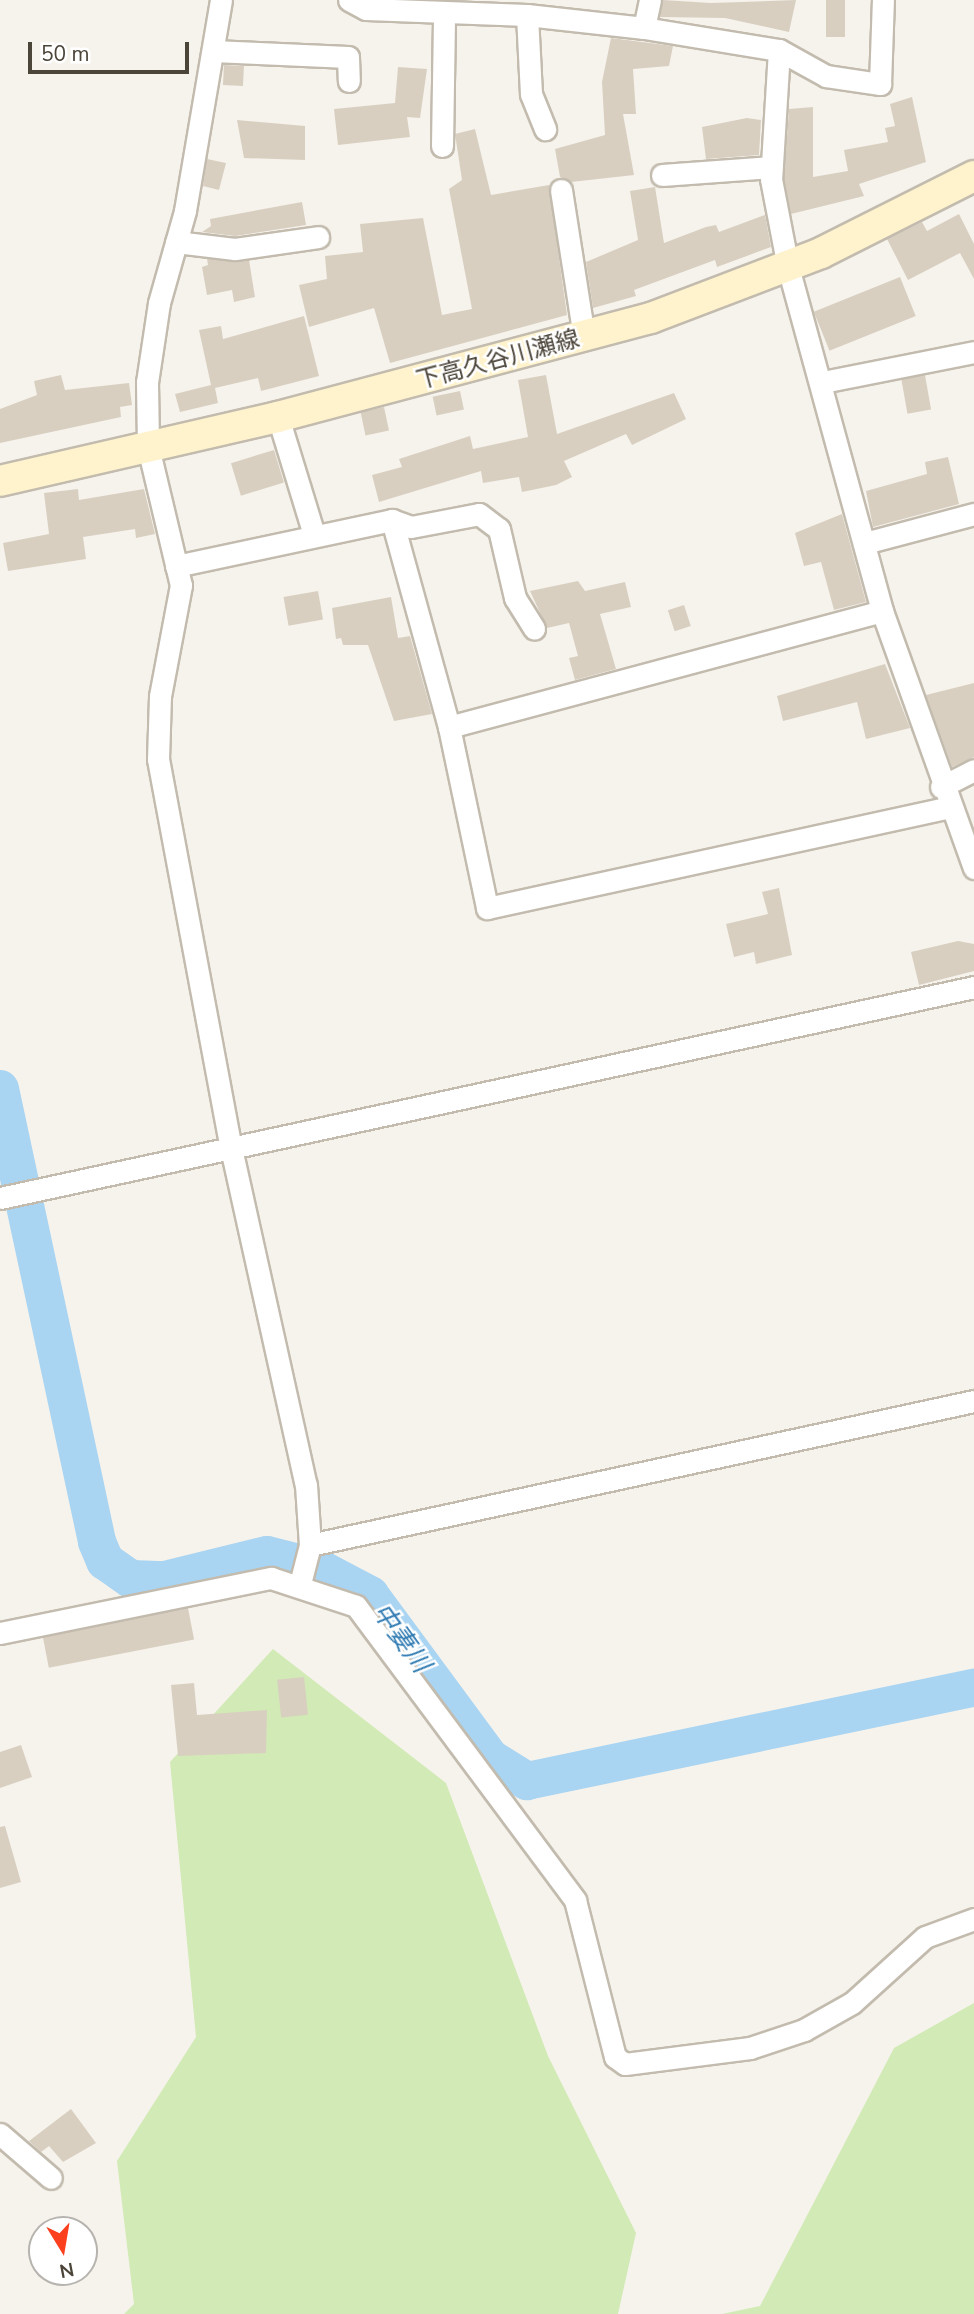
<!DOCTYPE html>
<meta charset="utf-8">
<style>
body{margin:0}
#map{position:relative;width:974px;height:2314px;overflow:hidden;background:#f6f3ec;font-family:"Nunito Sans","Noto Sans JP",sans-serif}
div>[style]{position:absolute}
.green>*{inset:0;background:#d2eab5}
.river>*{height:38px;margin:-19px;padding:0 19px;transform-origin:19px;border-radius:19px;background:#a9d4f2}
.building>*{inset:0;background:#d8cfc1;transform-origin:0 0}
.roads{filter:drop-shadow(2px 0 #c2bbae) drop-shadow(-2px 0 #c2bbae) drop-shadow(0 2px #c2bbae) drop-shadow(0 -2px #c2bbae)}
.minor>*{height:21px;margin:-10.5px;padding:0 10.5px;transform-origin:10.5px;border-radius:10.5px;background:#fff}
.secondary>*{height:30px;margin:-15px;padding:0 15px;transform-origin:15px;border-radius:15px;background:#fff3cd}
span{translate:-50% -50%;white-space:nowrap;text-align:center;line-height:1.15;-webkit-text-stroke:5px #fff;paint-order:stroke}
.street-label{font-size:24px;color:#4b4439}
.water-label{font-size:26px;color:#2e7ab2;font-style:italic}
.north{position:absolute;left:28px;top:2216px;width:70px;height:70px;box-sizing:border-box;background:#fff;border:2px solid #b7b4b0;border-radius:50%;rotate:169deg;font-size:19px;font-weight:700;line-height:28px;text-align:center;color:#4b4439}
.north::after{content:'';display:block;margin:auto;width:24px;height:32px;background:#fc3f1d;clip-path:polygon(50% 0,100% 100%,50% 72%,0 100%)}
.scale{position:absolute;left:28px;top:42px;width:161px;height:32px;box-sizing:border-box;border:4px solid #4b4439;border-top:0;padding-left:9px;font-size:21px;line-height:24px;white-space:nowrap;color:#4b4439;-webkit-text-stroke:5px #fff;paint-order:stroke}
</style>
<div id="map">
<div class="green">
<div style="clip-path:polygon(273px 1649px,446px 1783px,548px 2056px,636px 2233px,618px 2314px,124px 2314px,134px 2304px,117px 2161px,196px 2037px,170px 1762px)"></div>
<div style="clip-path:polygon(974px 2003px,974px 2314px,722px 2314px,760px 2306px,894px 2048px)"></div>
</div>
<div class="river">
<div style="left:0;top:1089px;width:463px;rotate:77.9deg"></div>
<div style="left:97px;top:1542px;width:21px;rotate:67deg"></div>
<div style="left:105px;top:1561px;width:32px;rotate:35deg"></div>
<div style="left:131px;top:1579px;width:34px;rotate:2deg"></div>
<div style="left:165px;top:1580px;width:105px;rotate:-13.8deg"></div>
<div style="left:267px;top:1555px;width:54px;rotate:14deg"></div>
<div style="left:319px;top:1568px;width:58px;rotate:27.9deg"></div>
<div style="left:370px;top:1595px;width:202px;rotate:53.6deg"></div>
<div style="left:490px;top:1758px;width:44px;rotate:31.9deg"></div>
<div style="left:527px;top:1781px;width:457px;rotate:-11.8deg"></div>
</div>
<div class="building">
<div style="clip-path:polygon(663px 0,711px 3px,796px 0,789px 32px,725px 18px,660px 17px)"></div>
<div style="left:826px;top:0;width:19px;height:37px"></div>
<div style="clip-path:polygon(611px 38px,673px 46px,669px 66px,633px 69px,636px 114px,623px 114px,634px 175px,571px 182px,560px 177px,555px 149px,605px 135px,602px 82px)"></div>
<div style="left:224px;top:65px;width:20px;height:20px;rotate:3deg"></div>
<div style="clip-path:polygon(398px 67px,427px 69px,420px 118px,407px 117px,410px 137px,338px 145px,334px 109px,395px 103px)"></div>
<div style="clip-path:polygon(912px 97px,926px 162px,859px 184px,864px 196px,791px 214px,784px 178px,789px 109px,813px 107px,813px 177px,848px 171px,844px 150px,888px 142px,885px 128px,895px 126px,890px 104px)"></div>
<div style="clip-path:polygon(747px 118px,761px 120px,759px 155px,706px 159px,702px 127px)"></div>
<div style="clip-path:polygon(237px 120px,305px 126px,305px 160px,244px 158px)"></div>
<div style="clip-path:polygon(475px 129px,491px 195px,549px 185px,567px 315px,390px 363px,374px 308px,309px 327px,299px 285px,327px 279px,325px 256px,363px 252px,360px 224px,423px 218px,442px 315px,472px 309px,449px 189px,462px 180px,455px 134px)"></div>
<div style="clip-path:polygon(207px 159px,226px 163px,219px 190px,203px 186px)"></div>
<div style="clip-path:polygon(655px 187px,664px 243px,706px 227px,716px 225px,719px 232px,765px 215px,771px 247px,717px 267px,715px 260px,634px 290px,636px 296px,593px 308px,586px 262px,638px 240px,630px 191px)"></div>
<div style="clip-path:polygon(302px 202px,306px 225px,235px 236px,202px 232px,211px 226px,210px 219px)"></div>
<div style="clip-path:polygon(959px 214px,974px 244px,974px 279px,960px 253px,908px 280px,887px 239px,922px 222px,927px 231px)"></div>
<div style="clip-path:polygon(207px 259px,249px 260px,255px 297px,234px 302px,232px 290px,207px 295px,202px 267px,208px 265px)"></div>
<div style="left:900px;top:277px;width:42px;height:93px;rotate:68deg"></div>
<div style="clip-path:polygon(304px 316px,319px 376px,261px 391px,258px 378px,215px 388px,218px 403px,180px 412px,175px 394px,211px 385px,199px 330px,221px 326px,223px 339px)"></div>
<div style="clip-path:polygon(61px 375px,65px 390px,129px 383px,132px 405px,120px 407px,121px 417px,0 443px,0 409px,37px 395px,34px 381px)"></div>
<div style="clip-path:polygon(546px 375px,557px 434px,674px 393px,686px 419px,632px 445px,626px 434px,564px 461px,572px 477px,556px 485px,522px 492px,519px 477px,483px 483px,481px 471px,379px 502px,372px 475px,402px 467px,399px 459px,470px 436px,473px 449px,528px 437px,518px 380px)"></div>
<div style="left:925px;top:375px;width:35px;height:24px;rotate:80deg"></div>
<div style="left:460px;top:391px;width:19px;height:28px;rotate:78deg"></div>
<div style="left:384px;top:407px;width:24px;height:24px;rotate:78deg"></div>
<div style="left:274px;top:450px;width:34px;height:45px;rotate:73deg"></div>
<div style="clip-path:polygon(948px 457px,959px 504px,873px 527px,866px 491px,927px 474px,925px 462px)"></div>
<div style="clip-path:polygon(78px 489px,79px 500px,144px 489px,155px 534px,136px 538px,135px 529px,83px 537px,86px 559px,8px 571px,3px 543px,49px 534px,44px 493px)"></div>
<div style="clip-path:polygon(842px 514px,866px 602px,834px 610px,821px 562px,804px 566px,795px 533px)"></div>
<div style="clip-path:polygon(578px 581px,585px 591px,625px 582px,631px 607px,600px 614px,616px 669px,575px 680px,569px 658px,578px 656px,569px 623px,547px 628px,530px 591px)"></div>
<div style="left:318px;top:591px;width:29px;height:35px;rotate:80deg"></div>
<div style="clip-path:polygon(391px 597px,398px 638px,410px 636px,432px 714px,394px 721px,368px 645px,343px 645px,341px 638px,336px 639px,332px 608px)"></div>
<div style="left:684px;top:605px;width:22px;height:17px;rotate:72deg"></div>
<div style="clip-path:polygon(885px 664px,910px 728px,866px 739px,857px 702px,783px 721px,777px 696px)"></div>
<div style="clip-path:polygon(974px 683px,974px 757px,952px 767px,926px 695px)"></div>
<div style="clip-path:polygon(779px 888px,792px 955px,756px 964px,754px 952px,734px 957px,726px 924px,768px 914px,762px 892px)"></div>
<div style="clip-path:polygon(958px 941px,974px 944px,974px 971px,919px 985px,911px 952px)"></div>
<div style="left:188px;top:1608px;width:32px;height:148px;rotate:79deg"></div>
<div style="left:304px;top:1677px;width:38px;height:27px;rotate:84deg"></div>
<div style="clip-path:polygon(194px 1683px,197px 1715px,267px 1710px,266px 1753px,178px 1756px,171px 1685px)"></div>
<div style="clip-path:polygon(21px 1745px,32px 1777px,0 1788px,0 1752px)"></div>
<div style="clip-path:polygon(5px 1826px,21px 1882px,0 1888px,0 1827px)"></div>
<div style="clip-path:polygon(71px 2109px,96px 2143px,63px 2162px,49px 2146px,41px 2152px,29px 2141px)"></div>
</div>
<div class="roads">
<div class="minor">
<div style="left:221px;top:0;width:214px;rotate:99.7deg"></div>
<div style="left:185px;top:211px;width:96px;rotate:105.8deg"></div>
<div style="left:159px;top:303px;width:80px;rotate:98.6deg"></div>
<div style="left:147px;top:382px;width:65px;rotate:89.1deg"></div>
<div style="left:148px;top:447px;width:142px;rotate:76.6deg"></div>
<div style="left:181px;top:585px;width:113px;rotate:100.7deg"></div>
<div style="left:160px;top:696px;width:63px;rotate:91.8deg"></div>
<div style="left:158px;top:759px;width:396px;rotate:79.4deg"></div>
<div style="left:231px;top:1148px;width:345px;rotate:77.5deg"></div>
<div style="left:306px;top:1485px;width:60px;rotate:86.2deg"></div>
<div style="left:310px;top:1545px;width:40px;rotate:104.4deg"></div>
<div style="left:349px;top:0;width:19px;rotate:28deg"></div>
<div style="left:366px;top:9px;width:161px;rotate:2.1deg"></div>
<div style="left:527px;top:15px;width:118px;rotate:6.3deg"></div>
<div style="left:644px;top:28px;width:137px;rotate:9.3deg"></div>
<div style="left:779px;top:50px;width:54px;rotate:29deg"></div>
<div style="left:826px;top:76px;width:55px;rotate:8.4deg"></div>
<div style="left:880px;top:84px;width:84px;rotate:-88deg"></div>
<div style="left:527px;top:15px;width:79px;rotate:87.1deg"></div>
<div style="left:531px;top:94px;width:38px;rotate:68deg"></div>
<div style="left:644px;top:28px;width:29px;rotate:-78deg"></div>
<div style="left:779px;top:50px;width:129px;rotate:93.5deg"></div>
<div style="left:771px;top:179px;width:90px;rotate:79.1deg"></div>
<div style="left:788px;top:267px;width:357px;rotate:74.7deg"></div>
<div style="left:882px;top:611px;width:273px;rotate:70.3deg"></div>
<div style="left:213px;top:51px;width:135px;rotate:2.5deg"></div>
<div style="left:348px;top:57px;width:24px;rotate:88deg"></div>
<div style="left:442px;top:146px;width:131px;rotate:-89.1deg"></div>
<div style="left:662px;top:175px;width:110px;rotate:-4.2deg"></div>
<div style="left:561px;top:190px;width:149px;rotate:81.1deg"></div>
<div style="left:176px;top:242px;width:59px;rotate:6.8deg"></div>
<div style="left:235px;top:249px;width:84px;rotate:-8.2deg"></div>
<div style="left:823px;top:382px;width:154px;rotate:-11.2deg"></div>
<div style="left:278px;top:417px;width:123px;rotate:73deg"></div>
<div style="left:392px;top:520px;width:215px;rotate:74.6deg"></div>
<div style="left:449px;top:727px;width:185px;rotate:78.1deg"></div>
<div style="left:487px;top:908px;width:473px;rotate:-12.3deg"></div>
<div style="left:865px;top:543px;width:113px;rotate:-14.9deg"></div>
<div style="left:176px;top:566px;width:221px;rotate:-12deg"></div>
<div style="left:392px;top:520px;width:20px;rotate:20deg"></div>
<div style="left:411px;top:527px;width:69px;rotate:-10.8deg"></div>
<div style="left:479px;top:514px;width:25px;rotate:37deg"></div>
<div style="left:499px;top:529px;width:71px;rotate:76.9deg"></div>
<div style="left:515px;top:598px;width:36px;rotate:58deg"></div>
<div style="left:449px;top:727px;width:448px;rotate:-15deg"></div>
<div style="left:941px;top:787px;width:37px;rotate:-27deg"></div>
<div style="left:0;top:1198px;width:997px;rotate:-12.22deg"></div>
<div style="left:310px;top:1545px;width:679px;rotate:-12.24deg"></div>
<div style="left:0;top:1633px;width:277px;rotate:-11.5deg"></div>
<div style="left:271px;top:1578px;width:89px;rotate:18.2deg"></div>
<div style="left:356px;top:1606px;width:367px;rotate:53.3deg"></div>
<div style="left:575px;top:1900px;width:162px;rotate:75.7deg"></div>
<div style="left:615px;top:2057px;width:12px;rotate:35deg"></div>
<div style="left:625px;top:2064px;width:126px;rotate:-7.3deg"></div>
<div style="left:750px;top:2048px;width:57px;rotate:-18.4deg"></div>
<div style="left:804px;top:2030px;width:55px;rotate:-29.4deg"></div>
<div style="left:852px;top:2003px;width:98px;rotate:-42.1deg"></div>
<div style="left:925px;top:1937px;width:52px;rotate:-20.2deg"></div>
<div style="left:0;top:2134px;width:67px;rotate:40.8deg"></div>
</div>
<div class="secondary">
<div style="left:0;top:481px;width:285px;rotate:-13deg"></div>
<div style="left:278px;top:417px;width:386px;rotate:-14.9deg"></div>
<div style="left:651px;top:318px;width:182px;rotate:-20.9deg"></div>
<div style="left:821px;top:253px;width:171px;rotate:-26.7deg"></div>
</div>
</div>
<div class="street-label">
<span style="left:498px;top:360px;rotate:-15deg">下高久谷川瀬線</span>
</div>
<div class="water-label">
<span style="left:401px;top:1638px;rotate:54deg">中妻川</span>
</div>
<div class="north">N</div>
<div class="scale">50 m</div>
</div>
